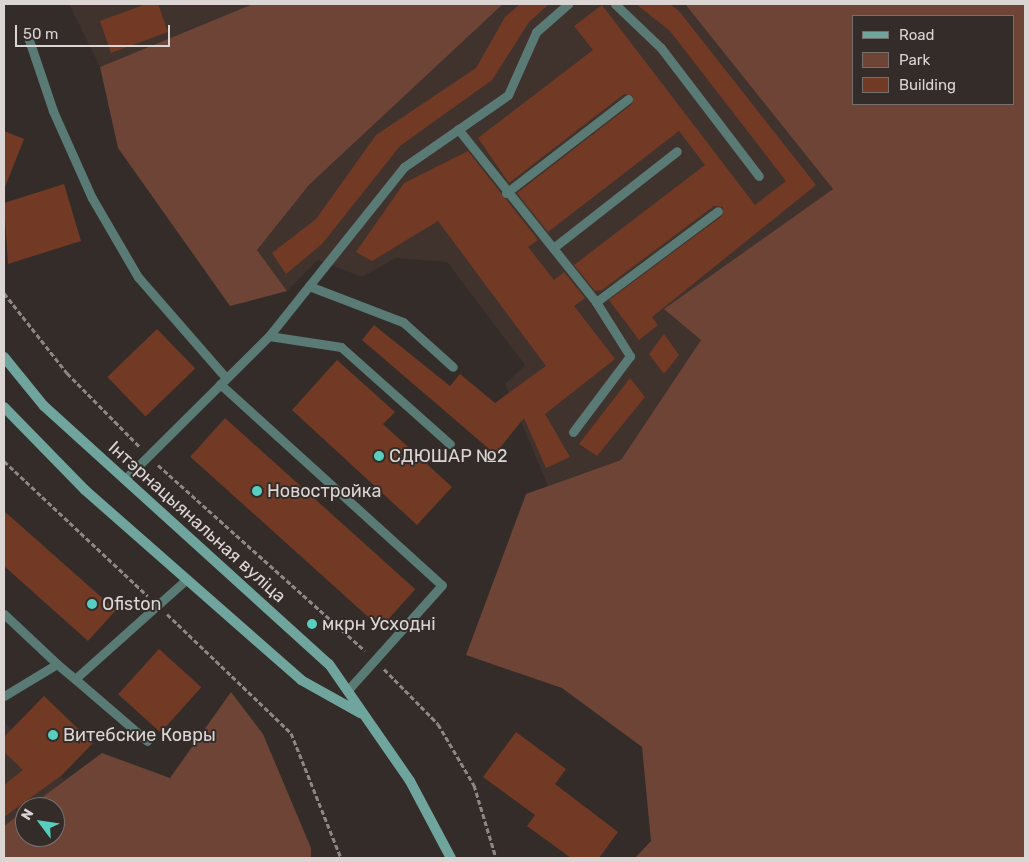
<!DOCTYPE html>
<meta charset="utf-8">
<style>
body{margin:0}
#map{position:relative;width:1029px;height:862px;overflow:hidden;background:#332c29;font-family:Rubik,sans-serif}
div>[style]{position:absolute}
.built>*{inset:0;background:#40322d}
.green>*{inset:0;background:#6d4435}
.building>*{inset:0;background:#723a25;transform-origin:0 0}
.path>*{height:3px;margin-top:-1.5px;transform-origin:0;background:repeating-linear-gradient(90deg,#8d8785 0 5px,transparent 0 7.5px)}
.service>*{height:9px;margin:-4.5px;padding:0 4.5px;transform-origin:4.5px;border-radius:4.5px;background:#597a75}
.secondary>*{height:10px;margin:-5px;padding:0 5px;transform-origin:5px;border-radius:5px;background:#70a59d}
.dots>*{width:14px;height:14px;translate:-50% -50%;box-sizing:border-box;border:2px solid #332c29;border-radius:50%}
span{translate:-50% -50%;white-space:nowrap;text-align:center;line-height:1.15;-webkit-text-stroke:4px #332c29;paint-order:stroke}
.poi-label{font-size:18px;color:#dbd6d4}
.left{translate:0 -50%;text-align:left}
.street-label{font-size:18px;color:#dbd6d4}
.frame{position:absolute;inset:0;border:5px solid #dbd6d4;pointer-events:none}
.legend{position:absolute;left:852px;top:15px;width:162px;height:90px;box-sizing:border-box;background:#332c29;border:1px solid #76706d;margin:0;padding:6px 9px;list-style:none;font-size:15px;color:#dbd6d4}
.legend li{display:flex;align-items:center;gap:10px;height:25px}
.legend b{width:25px;border:1px solid #76706d}
.north{position:absolute;left:15px;top:797px;width:50px;height:50px;box-sizing:border-box;background:#332c29;border:1px solid #76706d;border-radius:50%;rotate:301deg;font-size:14px;font-weight:700;line-height:20px;text-align:center;color:#dbd6d4}
.north::after{content:'';display:block;margin:auto;width:18px;height:22px;background:#58cebf;clip-path:polygon(50% 0,100% 100%,50% 72%,0 100%)}
.scale{position:absolute;left:15px;top:25px;width:155px;height:22px;box-sizing:border-box;border:2px solid #dbd6d4;border-top:0;padding-left:6px;font-size:15px;line-height:18px;white-space:nowrap;color:#dbd6d4;-webkit-text-stroke:4px #332c29;paint-order:stroke}
</style>
<div id="map">
<div class="built">
<div style="clip-path:polygon(69px 4px,253px 4px,100px 67px)"></div>
<div style="clip-path:polygon(503px 4px,685px 4px,833px 189px,665px 309px,701px 340px,621px 460px,548px 486px,505px 384px,525px 365px,447px 262px,396px 258px,362px 277px,318px 260px,287px 291px,257px 250px,309px 185px)"></div>
<div style="clip-path:polygon(4px 722px,65px 780px,4px 826px)"></div>
</div>
<div class="green">
<div style="clip-path:polygon(253px 4px,503px 4px,309px 185px,257px 250px,287px 291px,230px 306px,118px 148px,100px 67px)"></div>
<div style="clip-path:polygon(evenodd,685px 4px,1025px 4px,1025px 858px,635px 858px,651px 841px,642px 747px,562px 688px,466px 655px,526px 494px,621px 460px,701px 340px,664px 309px,833px 189px,685px 4px,853px 16px,1013px 16px,1013px 104px,853px 104px,853px 16px)"></div>
<div style="clip-path:polygon(231px 692px,263px 734px,311px 848px,311px 858px,4px 858px,4px 826px,25px 810px,25px 837px,55px 837px,55px 807px,29px 807px,102px 753px,170px 778px)"></div>
</div>
<div class="building">
<div style="clip-path:polygon(146px 4px,158px 4px,168px 32px,111px 53px,100px 21px)"></div>
<div style="clip-path:polygon(520px 4px,549px 4px,529px 22px,492px 80px,400px 146px,322px 244px,286px 274px,272px 253px,316px 219px,376px 135px,476px 68px,505px 17px)"></div>
<div style="clip-path:polygon(636px 4px,670px 4px,679px 11px,816px 185px,652px 317px,658px 325px,639px 340px,609px 300px,722px 216px,723px 207px,714px 206px,602px 290px,595px 291px,574px 265px,705px 165px,679px 131px,548px 232px,517px 193px,632px 104px,633px 96px,624px 94px,509px 183px,478px 138px,593px 50px,574px 26px,602px 5px,755px 205px,786px 181px,670px 31px)"></div>
<div style="clip-path:polygon(4px 131px,24px 139px,5px 187px,4px 186px)"></div>
<div style="clip-path:polygon(468px 151px,538px 240px,528px 247px,554px 280px,564px 272px,585px 298px,574px 306px,615px 359px,545px 414px,570px 457px,546px 468px,524px 418px,495px 454px,362px 340px,374px 325px,450px 386px,460px 374px,495px 403px,546px 366px,438px 221px,372px 261px,356px 252px,404px 183px)"></div>
<div style="clip-path:polygon(64px 184px,81px 241px,8px 264px,4px 203px)"></div>
<div style="left:157px;top:329px;width:55px;height:69px;rotate:46deg"></div>
<div style="clip-path:polygon(664px 334px,679px 355px,664px 374px,649px 354px)"></div>
<div style="clip-path:polygon(337px 360px,395px 412px,383px 424px,452px 487px,417px 525px,292px 410px)"></div>
<div style="clip-path:polygon(630px 378px,645px 397px,597px 456px,579px 444px)"></div>
<div style="left:225px;top:418px;width:256px;height:52px;rotate:42deg"></div>
<div style="clip-path:polygon(4px 511px,116px 610px,88px 641px,4px 566px)"></div>
<div style="left:159px;top:649px;width:57px;height:61px;rotate:42deg"></div>
<div style="clip-path:polygon(44px 696px,93px 743px,62px 775px,4px 817px,4px 785px,23px 770px,4px 752px,4px 737px)"></div>
<div style="clip-path:polygon(516px 732px,566px 769px,555px 784px,618px 832px,599px 858px,571px 858px,527px 826px,535px 815px,483px 777px)"></div>
</div>
<div class="path">
<div style="left:4px;top:293px;width:102px;rotate:51.8deg"></div>
<div style="left:67px;top:373px;width:103px;rotate:45.4deg"></div>
<div style="left:4px;top:461px;width:197px;rotate:43.2deg"></div>
<div style="left:158px;top:465px;width:278px;rotate:41.9deg"></div>
<div style="left:167px;top:614px;width:172px;rotate:43.8deg"></div>
<div style="left:291px;top:733px;width:135px;rotate:68.2deg"></div>
<div style="left:384px;top:669px;width:77px;rotate:45.5deg"></div>
<div style="left:438px;top:724px;width:71px;rotate:59.5deg"></div>
<div style="left:474px;top:785px;width:76px;rotate:73.2deg"></div>
</div>
<div class="service">
<div style="left:615px;top:4px;width:64px;rotate:43.7deg"></div>
<div style="left:661px;top:48px;width:161px;rotate:52.6deg"></div>
<div style="left:27px;top:34px;width:81px;rotate:71.3deg"></div>
<div style="left:53px;top:111px;width:95px;rotate:65.9deg"></div>
<div style="left:92px;top:198px;width:91px;rotate:59.8deg"></div>
<div style="left:138px;top:277px;width:134px;rotate:48.9deg"></div>
<div style="left:458px;top:129px;width:221px;rotate:51.4deg"></div>
<div style="left:596px;top:302px;width:64px;rotate:57.8deg"></div>
<div style="left:630px;top:356px;width:95px;rotate:126.9deg"></div>
<div style="left:506px;top:193px;width:154px;rotate:-37.6deg"></div>
<div style="left:553px;top:248px;width:157px;rotate:-38deg"></div>
<div style="left:309px;top:286px;width:101px;rotate:21deg"></div>
<div style="left:403px;top:322px;width:67px;rotate:42deg"></div>
<div style="left:596px;top:302px;width:152px;rotate:-36.7deg"></div>
<div style="left:269px;top:336px;width:73px;rotate:8.7deg"></div>
<div style="left:341px;top:347px;width:146px;rotate:41.7deg"></div>
<div style="left:220px;top:384px;width:299px;rotate:42.2deg"></div>
<div style="left:442px;top:585px;width:142px;rotate:131.9deg"></div>
<div style="left:126px;top:478px;width:202px;rotate:-44.8deg"></div>
<div style="left:269px;top:336px;width:216px;rotate:-51.4deg"></div>
<div style="left:404px;top:167px;width:126px;rotate:-34.7deg"></div>
<div style="left:508px;top:95px;width:69px;rotate:-66deg"></div>
<div style="left:536px;top:32px;width:43px;rotate:-41.2deg"></div>
<div style="left:4px;top:614px;width:73px;rotate:43.3deg"></div>
<div style="left:75px;top:679px;width:95px;rotate:40.7deg"></div>
<div style="left:4px;top:696px;width:62px;rotate:-31.1deg"></div>
<div style="left:57px;top:664px;width:23px;rotate:40deg"></div>
<div style="left:75px;top:679px;width:150px;rotate:-41.8deg"></div>
</div>
<div class="secondary">
<div style="left:4px;top:357px;width:63px;rotate:50.8deg"></div>
<div style="left:44px;top:406px;width:384px;rotate:42.2deg"></div>
<div style="left:329px;top:664px;width:142px;rotate:55.3deg"></div>
<div style="left:410px;top:781px;width:87px;rotate:62deg"></div>
<div style="left:4px;top:407px;width:116px;rotate:45.7deg"></div>
<div style="left:85px;top:490px;width:288px;rotate:41.3deg"></div>
<div style="left:301px;top:680px;width:68px;rotate:29.2deg"></div>
</div>
<div class="dots">
<div style="left:379px;top:456px;background:#58cebf"></div>
<div style="left:257px;top:491px;background:#58cebf"></div>
<div style="left:92px;top:604px;background:#58cebf"></div>
<div style="left:312px;top:624px;background:#58cebf"></div>
<div style="left:53px;top:735px;background:#58cebf"></div>
</div>
<div class="poi-label">
<span class="left" style="left:389px;top:456px">СДЮШАР №2</span>
<span class="left" style="left:267px;top:491px">Новостройка</span>
<span class="left" style="left:102px;top:604px">Ofiston</span>
<span class="left" style="left:322px;top:624px">мкрн Усходні</span>
<span class="left" style="left:63px;top:735px">Витебские Ковры</span>
</div>
<div class="street-label">
<span style="left:197px;top:522px;rotate:42deg">Інтэрнацыянальная вуліца</span>
</div>
<div class="frame"></div>
<ul class="legend">
<li><b style="height:6px;background:#70a59d"></b>Road</li>
<li><b style="height:14px;background:#6d4435"></b>Park</li>
<li><b style="height:14px;background:#723a25"></b>Building</li>
</ul>
<div class="north">N</div>
<div class="scale">50 m</div>
</div>
